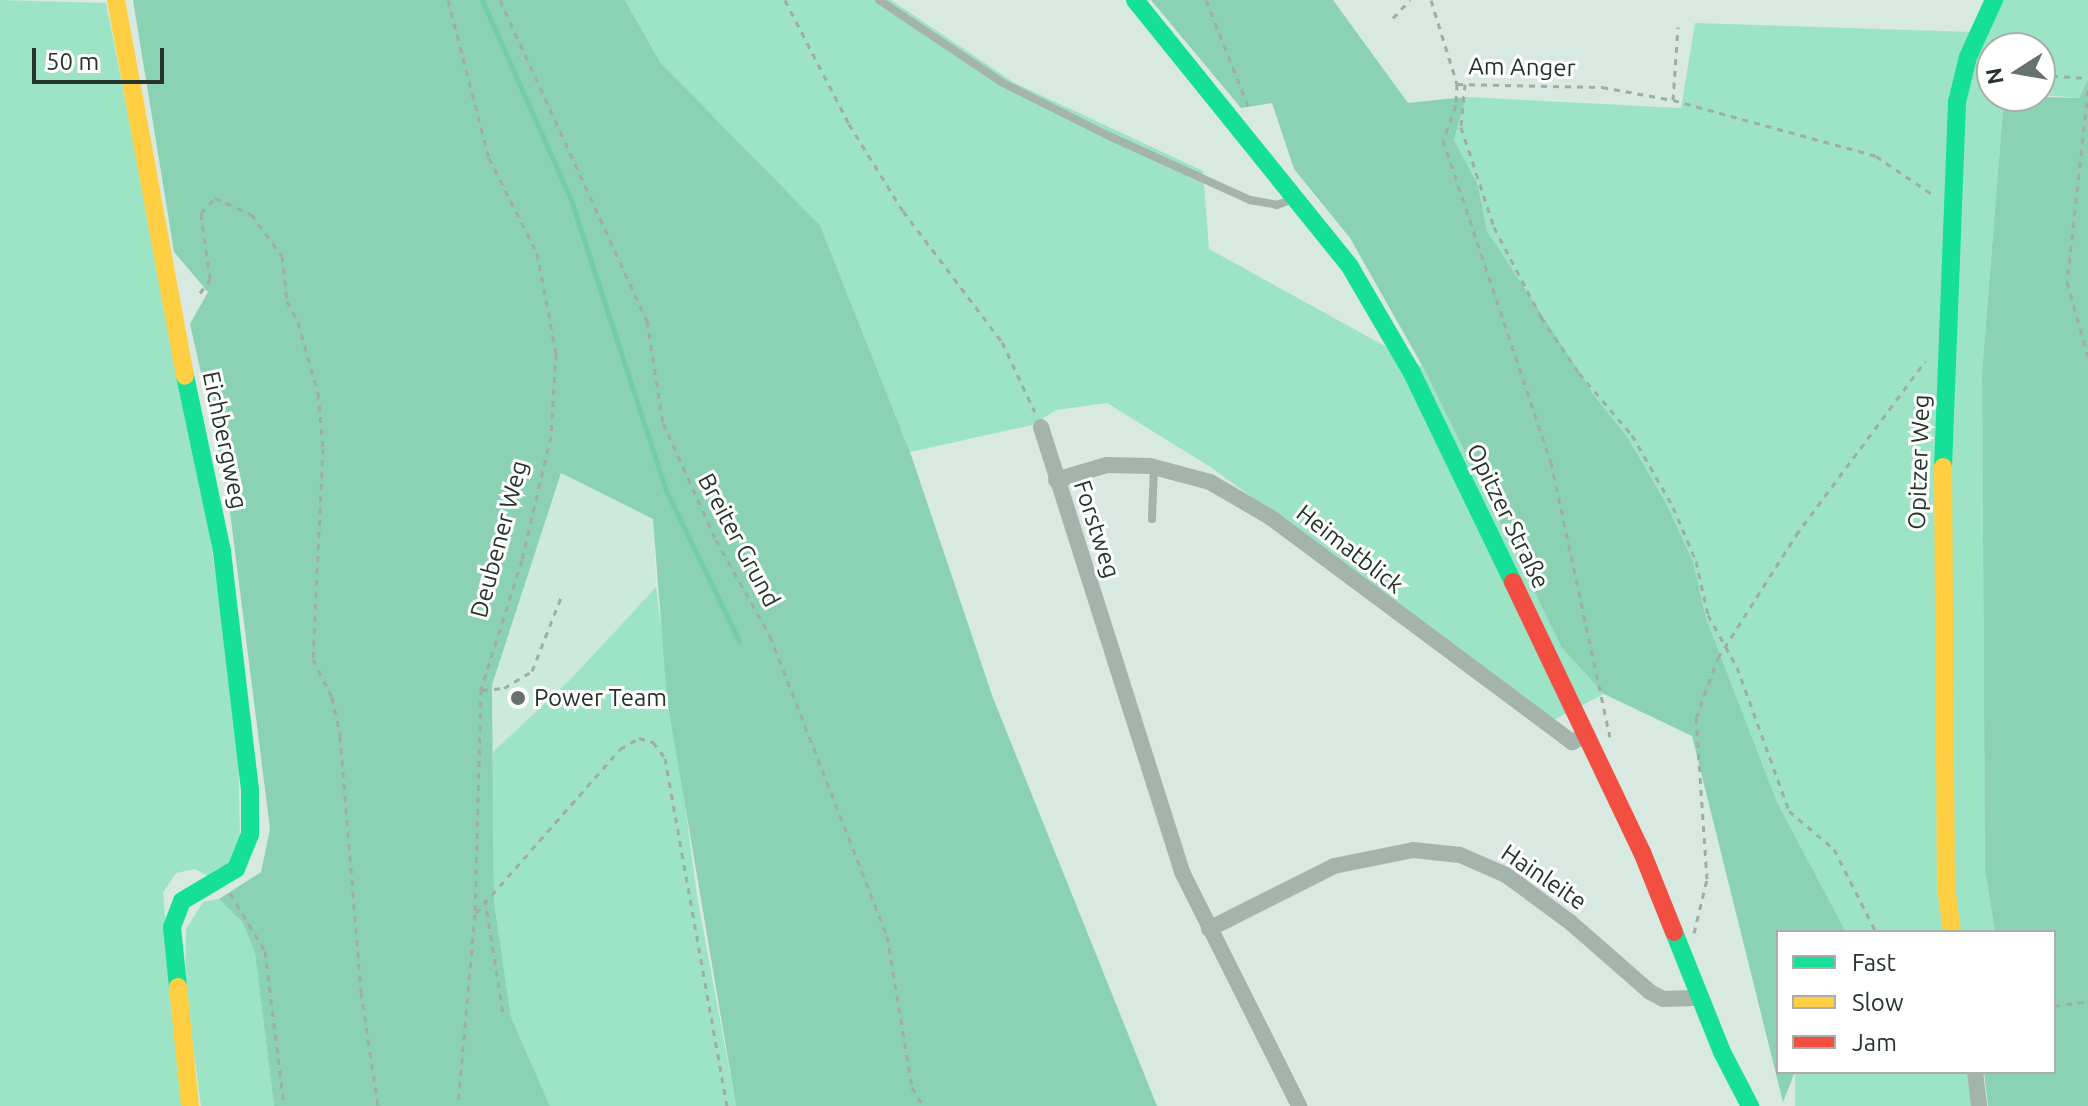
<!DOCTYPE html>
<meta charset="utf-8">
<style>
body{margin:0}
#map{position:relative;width:2088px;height:1106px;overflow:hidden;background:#d7e9e0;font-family:Ubuntu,sans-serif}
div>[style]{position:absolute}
.built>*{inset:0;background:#cbeadb}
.green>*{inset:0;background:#9de4c6;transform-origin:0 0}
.forest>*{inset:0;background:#8bd2b5}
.stream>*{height:5px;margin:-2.5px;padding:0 2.5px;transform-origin:2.5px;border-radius:2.5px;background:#75cca9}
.path>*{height:3px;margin-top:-1.5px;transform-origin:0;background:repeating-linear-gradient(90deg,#9fada6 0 6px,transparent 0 12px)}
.lane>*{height:8px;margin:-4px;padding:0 4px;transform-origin:4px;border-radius:4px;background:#a4b3ac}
.street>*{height:16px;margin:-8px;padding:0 8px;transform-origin:8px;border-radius:8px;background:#a4b3ac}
.fast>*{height:18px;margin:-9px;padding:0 9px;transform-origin:9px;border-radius:9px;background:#16e098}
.slow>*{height:18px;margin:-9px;padding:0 9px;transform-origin:9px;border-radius:9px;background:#ffcf43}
.jam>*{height:18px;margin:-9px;padding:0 9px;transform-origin:9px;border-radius:9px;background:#f24e42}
.dots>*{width:22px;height:22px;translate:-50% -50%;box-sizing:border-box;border:4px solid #fff;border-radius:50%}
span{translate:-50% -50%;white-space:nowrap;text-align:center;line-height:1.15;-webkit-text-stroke:6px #fff;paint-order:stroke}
.street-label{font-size:24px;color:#27342e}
.poi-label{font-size:24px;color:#27342e}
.left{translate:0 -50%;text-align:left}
.legend{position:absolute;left:1776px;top:930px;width:280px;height:144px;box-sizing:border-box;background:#fff;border:2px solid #a9aeab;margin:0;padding:10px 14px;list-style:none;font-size:24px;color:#27342e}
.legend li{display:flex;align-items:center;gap:16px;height:40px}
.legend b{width:40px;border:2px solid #a9aeab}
.north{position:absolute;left:1976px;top:32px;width:80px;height:80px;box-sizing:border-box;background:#fff;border:2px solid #a9aeab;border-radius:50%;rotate:259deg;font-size:22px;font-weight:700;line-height:32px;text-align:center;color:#27342e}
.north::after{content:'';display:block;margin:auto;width:28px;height:36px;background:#65736c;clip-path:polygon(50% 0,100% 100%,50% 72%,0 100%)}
.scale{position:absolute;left:32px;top:48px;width:132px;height:36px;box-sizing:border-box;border:4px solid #27342e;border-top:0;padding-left:10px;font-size:24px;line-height:28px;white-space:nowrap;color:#27342e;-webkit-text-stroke:6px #fff;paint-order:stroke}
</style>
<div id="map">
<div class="built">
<div style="clip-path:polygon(561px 473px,653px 518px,656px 587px,570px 681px,493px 752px,492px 685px)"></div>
</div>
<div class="green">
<div style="clip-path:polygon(0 0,106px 3px,206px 507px,238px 737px,240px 839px,230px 866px,210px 877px,195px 869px,176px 873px,163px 893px,182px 1106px,0 1106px)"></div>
<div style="clip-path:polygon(625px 0,891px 0,1013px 82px,1203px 171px,1209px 249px,1423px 367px,1562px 648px,1604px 694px,1553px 720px,1212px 468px,1107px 403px,1056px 410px,1032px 425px,910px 452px,820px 225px,660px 62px)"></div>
<div style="clip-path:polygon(2001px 0,2088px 0,2088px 79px,2079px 98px,2040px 95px,2040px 48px,1992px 48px,1992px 96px,2004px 96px,1982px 373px,1985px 870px,1995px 932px,1846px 932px,1777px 802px,1706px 618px,1693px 561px,1667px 505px,1628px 438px,1557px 347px,1487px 231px,1478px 185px,1454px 140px,1466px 97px,1681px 108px,1695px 23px,1972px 32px)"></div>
<div style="clip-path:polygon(656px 587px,697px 896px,736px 1106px,550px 1106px,511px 1017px,494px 901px,493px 752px,570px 680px)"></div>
<div style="clip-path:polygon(219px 899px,243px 923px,255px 952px,274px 1106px,201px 1106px,185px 984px,186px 929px,203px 902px)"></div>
<div style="left:1795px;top:1072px;width:189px;height:36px"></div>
</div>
<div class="forest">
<div style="clip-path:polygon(133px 0,625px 0,660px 62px,820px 225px,910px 452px,993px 698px,1157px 1106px,736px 1106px,667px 699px,653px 519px,561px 473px,492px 685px,494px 901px,511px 1017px,550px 1106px,274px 1106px,255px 953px,243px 923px,219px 899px,261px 872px,270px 829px,227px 488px,190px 324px,208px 292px,174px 252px)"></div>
<div style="clip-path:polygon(1151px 0,1333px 0,1408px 103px,1466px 97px,1454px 140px,1478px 185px,1487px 231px,1594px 395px,1628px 438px,1667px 505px,1693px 561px,1706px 618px,1777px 802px,1846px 932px,1778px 932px,1778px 1072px,1795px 1072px,1783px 1102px,1692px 736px,1604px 694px,1562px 648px,1423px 367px,1350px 238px,1294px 169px,1272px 103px,1241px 108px)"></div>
<div style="clip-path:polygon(2088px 79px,2088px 1106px,1988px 1106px,1984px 1072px,2054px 1072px,2054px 932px,1995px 932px,1985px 870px,1982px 373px,2004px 96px,2079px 98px)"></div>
</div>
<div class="stream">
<div style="left:482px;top:0;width:219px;rotate:66deg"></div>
<div style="left:571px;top:200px;width:303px;rotate:71.9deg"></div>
<div style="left:665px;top:488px;width:170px;rotate:64.2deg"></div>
</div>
<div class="path">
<div style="left:448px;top:0;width:163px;rotate:75.5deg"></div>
<div style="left:489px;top:158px;width:106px;rotate:63.2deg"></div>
<div style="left:537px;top:253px;width:102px;rotate:79.2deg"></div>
<div style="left:556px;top:353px;width:83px;rotate:93.4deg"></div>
<div style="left:551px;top:436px;width:127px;rotate:103.2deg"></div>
<div style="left:522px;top:560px;width:135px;rotate:107.6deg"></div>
<div style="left:481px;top:689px;width:225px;rotate:91.5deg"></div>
<div style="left:475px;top:914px;width:193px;rotate:95.1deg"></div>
<div style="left:500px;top:0;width:353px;rotate:65.4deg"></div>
<div style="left:647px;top:321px;width:103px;rotate:81.1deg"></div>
<div style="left:663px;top:423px;width:128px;rotate:65.6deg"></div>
<div style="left:716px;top:540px;width:110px;rotate:60.6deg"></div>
<div style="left:770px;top:636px;width:322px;rotate:68.7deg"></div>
<div style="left:887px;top:936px;width:153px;rotate:80.6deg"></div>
<div style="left:912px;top:1087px;width:22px;rotate:60deg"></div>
<div style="left:785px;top:0;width:140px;rotate:62.7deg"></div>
<div style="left:849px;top:124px;width:102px;rotate:58.2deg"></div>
<div style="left:903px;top:211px;width:164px;rotate:52.9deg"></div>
<div style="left:1002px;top:342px;width:77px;rotate:64.8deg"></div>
<div style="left:1206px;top:0;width:116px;rotate:68.3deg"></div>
<div style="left:1431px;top:0;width:88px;rotate:72.8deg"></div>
<div style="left:1457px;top:84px;width:145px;rotate:1.2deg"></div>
<div style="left:1602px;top:87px;width:72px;rotate:10.4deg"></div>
<div style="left:1673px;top:100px;width:211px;rotate:15.4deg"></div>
<div style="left:1876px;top:156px;width:68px;rotate:34.2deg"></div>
<div style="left:1393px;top:18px;width:25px;rotate:-47deg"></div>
<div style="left:2040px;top:75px;width:48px;rotate:3.6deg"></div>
<div style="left:1457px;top:84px;width:21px;rotate:93deg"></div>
<div style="left:1456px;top:105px;width:37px;rotate:110deg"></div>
<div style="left:1443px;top:140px;width:340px;rotate:71.5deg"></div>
<div style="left:1551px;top:462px;width:281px;rotate:77.9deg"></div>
<div style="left:1465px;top:84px;width:43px;rotate:95.3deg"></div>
<div style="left:1461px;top:127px;width:105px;rotate:71.7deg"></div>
<div style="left:1494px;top:227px;width:102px;rotate:62.4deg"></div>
<div style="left:1541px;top:317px;width:68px;rotate:55.8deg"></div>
<div style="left:1579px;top:373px;width:82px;rotate:49.5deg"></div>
<div style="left:1632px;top:435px;width:83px;rotate:60.3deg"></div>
<div style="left:1673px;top:507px;width:59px;rotate:66.9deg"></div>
<div style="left:1696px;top:561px;width:55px;rotate:77.5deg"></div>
<div style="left:1708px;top:615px;width:60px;rotate:60.9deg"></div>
<div style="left:1737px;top:667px;width:153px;rotate:70.1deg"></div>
<div style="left:1789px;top:811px;width:59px;rotate:40.2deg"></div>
<div style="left:1834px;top:849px;width:93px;rotate:63.2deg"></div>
<div style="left:2088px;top:90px;width:193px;rotate:96.2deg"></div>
<div style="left:2067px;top:282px;width:77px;rotate:74.2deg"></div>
<div style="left:1673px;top:100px;width:73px;rotate:-86.1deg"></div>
<div style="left:200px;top:293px;width:17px;rotate:-54deg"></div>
<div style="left:210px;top:279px;width:67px;rotate:-97.8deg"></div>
<div style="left:201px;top:213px;width:21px;rotate:-47deg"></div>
<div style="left:215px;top:198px;width:39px;rotate:24deg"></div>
<div style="left:251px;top:214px;width:52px;rotate:53.6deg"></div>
<div style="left:282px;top:256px;width:45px;rotate:83.7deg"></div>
<div style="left:287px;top:301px;width:24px;rotate:62deg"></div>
<div style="left:298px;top:322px;width:74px;rotate:74.3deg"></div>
<div style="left:318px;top:393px;width:55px;rotate:84.8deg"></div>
<div style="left:323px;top:448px;width:211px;rotate:92.7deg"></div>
<div style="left:313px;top:659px;width:42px;rotate:63.4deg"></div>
<div style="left:332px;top:697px;width:40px;rotate:78deg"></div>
<div style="left:340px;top:736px;width:257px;rotate:85.3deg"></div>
<div style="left:361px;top:992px;width:115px;rotate:81.5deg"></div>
<div style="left:482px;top:690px;width:22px;rotate:-5deg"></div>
<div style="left:504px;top:688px;width:33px;rotate:-31deg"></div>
<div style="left:532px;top:671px;width:82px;rotate:-68.5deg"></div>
<div style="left:230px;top:893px;width:68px;rotate:58.9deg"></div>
<div style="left:265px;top:951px;width:156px;rotate:83deg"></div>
<div style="left:485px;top:899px;width:116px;rotate:81.1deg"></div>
<div style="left:476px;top:913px;width:218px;rotate:-48.7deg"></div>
<div style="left:620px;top:749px;width:22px;rotate:-30deg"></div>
<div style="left:639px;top:738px;width:15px;rotate:16deg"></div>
<div style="left:653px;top:742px;width:20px;rotate:53deg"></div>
<div style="left:665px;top:758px;width:353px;rotate:79.9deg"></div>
<div style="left:1694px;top:933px;width:56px;rotate:-76.5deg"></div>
<div style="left:1707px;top:879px;width:161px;rotate:-93.9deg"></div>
<div style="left:1696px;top:718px;width:64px;rotate:-69.9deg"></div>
<div style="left:1718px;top:658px;width:146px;rotate:-57.6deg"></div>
<div style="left:1796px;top:535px;width:217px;rotate:-53.4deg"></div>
<div style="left:2054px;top:1006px;width:34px;rotate:-8deg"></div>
</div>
<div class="lane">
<div style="left:879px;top:0;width:149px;rotate:33.8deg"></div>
<div style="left:1003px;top:83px;width:119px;rotate:26.6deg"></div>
<div style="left:1109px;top:136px;width:155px;rotate:24.4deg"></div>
<div style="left:1250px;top:200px;width:27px;rotate:10deg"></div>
<div style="left:1277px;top:205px;width:17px;rotate:-21deg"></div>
<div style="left:1152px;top:519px;width:51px;rotate:-87.8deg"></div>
</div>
<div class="street">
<div style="left:1041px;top:427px;width:467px;rotate:72.4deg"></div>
<div style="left:1182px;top:872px;width:262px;rotate:63.4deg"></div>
<div style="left:1056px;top:480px;width:53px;rotate:-16.4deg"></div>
<div style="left:1107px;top:465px;width:43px;rotate:1.3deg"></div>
<div style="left:1150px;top:466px;width:62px;rotate:14.9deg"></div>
<div style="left:1210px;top:482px;width:69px;rotate:30.3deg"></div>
<div style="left:1270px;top:517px;width:377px;rotate:36.7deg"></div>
<div style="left:1572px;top:742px;width:17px;rotate:-25deg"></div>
<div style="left:1209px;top:929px;width:140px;rotate:-26.7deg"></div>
<div style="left:1334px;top:866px;width:81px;rotate:-11.4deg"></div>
<div style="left:1413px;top:850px;width:47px;rotate:6.1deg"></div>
<div style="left:1460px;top:855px;width:50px;rotate:23.5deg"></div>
<div style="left:1506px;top:875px;width:79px;rotate:36.3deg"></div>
<div style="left:1570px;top:922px;width:106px;rotate:41.2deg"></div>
<div style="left:1650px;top:992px;width:15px;rotate:28deg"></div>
<div style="left:1663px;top:999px;width:38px;rotate:-2deg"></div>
<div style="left:1975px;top:1072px;width:34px;rotate:83deg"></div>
</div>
<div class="fast">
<div style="left:1135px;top:0;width:341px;rotate:51.1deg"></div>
<div style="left:1349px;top:265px;width:125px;rotate:59.7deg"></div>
<div style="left:1412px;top:373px;width:232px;rotate:64.2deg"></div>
<div style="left:1943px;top:467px;width:365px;rotate:-87.8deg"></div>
<div style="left:1957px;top:102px;width:46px;rotate:-76.3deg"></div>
<div style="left:1968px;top:57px;width:63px;rotate:-65.5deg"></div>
<div style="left:1674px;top:932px;width:129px;rotate:68.2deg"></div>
<div style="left:1722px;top:1052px;width:61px;rotate:62.6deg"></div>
<div style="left:178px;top:987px;width:60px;rotate:-95.7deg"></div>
<div style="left:172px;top:927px;width:28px;rotate:-69deg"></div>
<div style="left:182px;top:901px;width:63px;rotate:-30.7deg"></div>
<div style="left:236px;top:869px;width:37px;rotate:-68deg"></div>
<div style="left:250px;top:835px;width:45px;rotate:-90deg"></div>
<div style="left:250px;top:790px;width:241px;rotate:-96.7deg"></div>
<div style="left:222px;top:551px;width:179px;rotate:-101.9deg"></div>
</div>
<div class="slow">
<div style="left:116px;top:0;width:382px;rotate:79.6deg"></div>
<div style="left:1943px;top:467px;width:420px;rotate:89.6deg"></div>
<div style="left:1946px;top:887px;width:45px;rotate:82.4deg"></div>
<div style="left:178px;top:987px;width:120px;rotate:84.2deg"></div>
</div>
<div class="jam">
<div style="left:1513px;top:582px;width:299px;rotate:64.5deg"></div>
<div style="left:1642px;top:852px;width:86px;rotate:68.2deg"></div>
</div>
<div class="dots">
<div style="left:518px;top:698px;background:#65736c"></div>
</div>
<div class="street-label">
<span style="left:1522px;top:67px;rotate:1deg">Am Anger</span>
<span style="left:225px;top:440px;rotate:78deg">Eichbergweg</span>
<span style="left:1919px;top:462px;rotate:-88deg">Opitzer Weg</span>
<span style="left:1508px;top:516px;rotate:64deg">Opitzer Straße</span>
<span style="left:1097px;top:529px;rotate:72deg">Forstweg</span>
<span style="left:499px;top:539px;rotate:-75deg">Deubener Weg</span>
<span style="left:739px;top:540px;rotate:62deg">Breiter Grund</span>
<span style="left:1350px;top:549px;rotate:38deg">Heimatblick</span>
<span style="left:1544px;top:877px;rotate:34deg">Hainleite</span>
</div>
<div class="poi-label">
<span class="left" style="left:534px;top:698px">Power Team</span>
</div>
<ul class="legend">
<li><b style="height:10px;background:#16e098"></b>Fast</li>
<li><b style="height:10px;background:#ffcf43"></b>Slow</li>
<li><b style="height:10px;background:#f24e42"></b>Jam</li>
</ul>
<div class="north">N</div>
<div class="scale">50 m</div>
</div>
